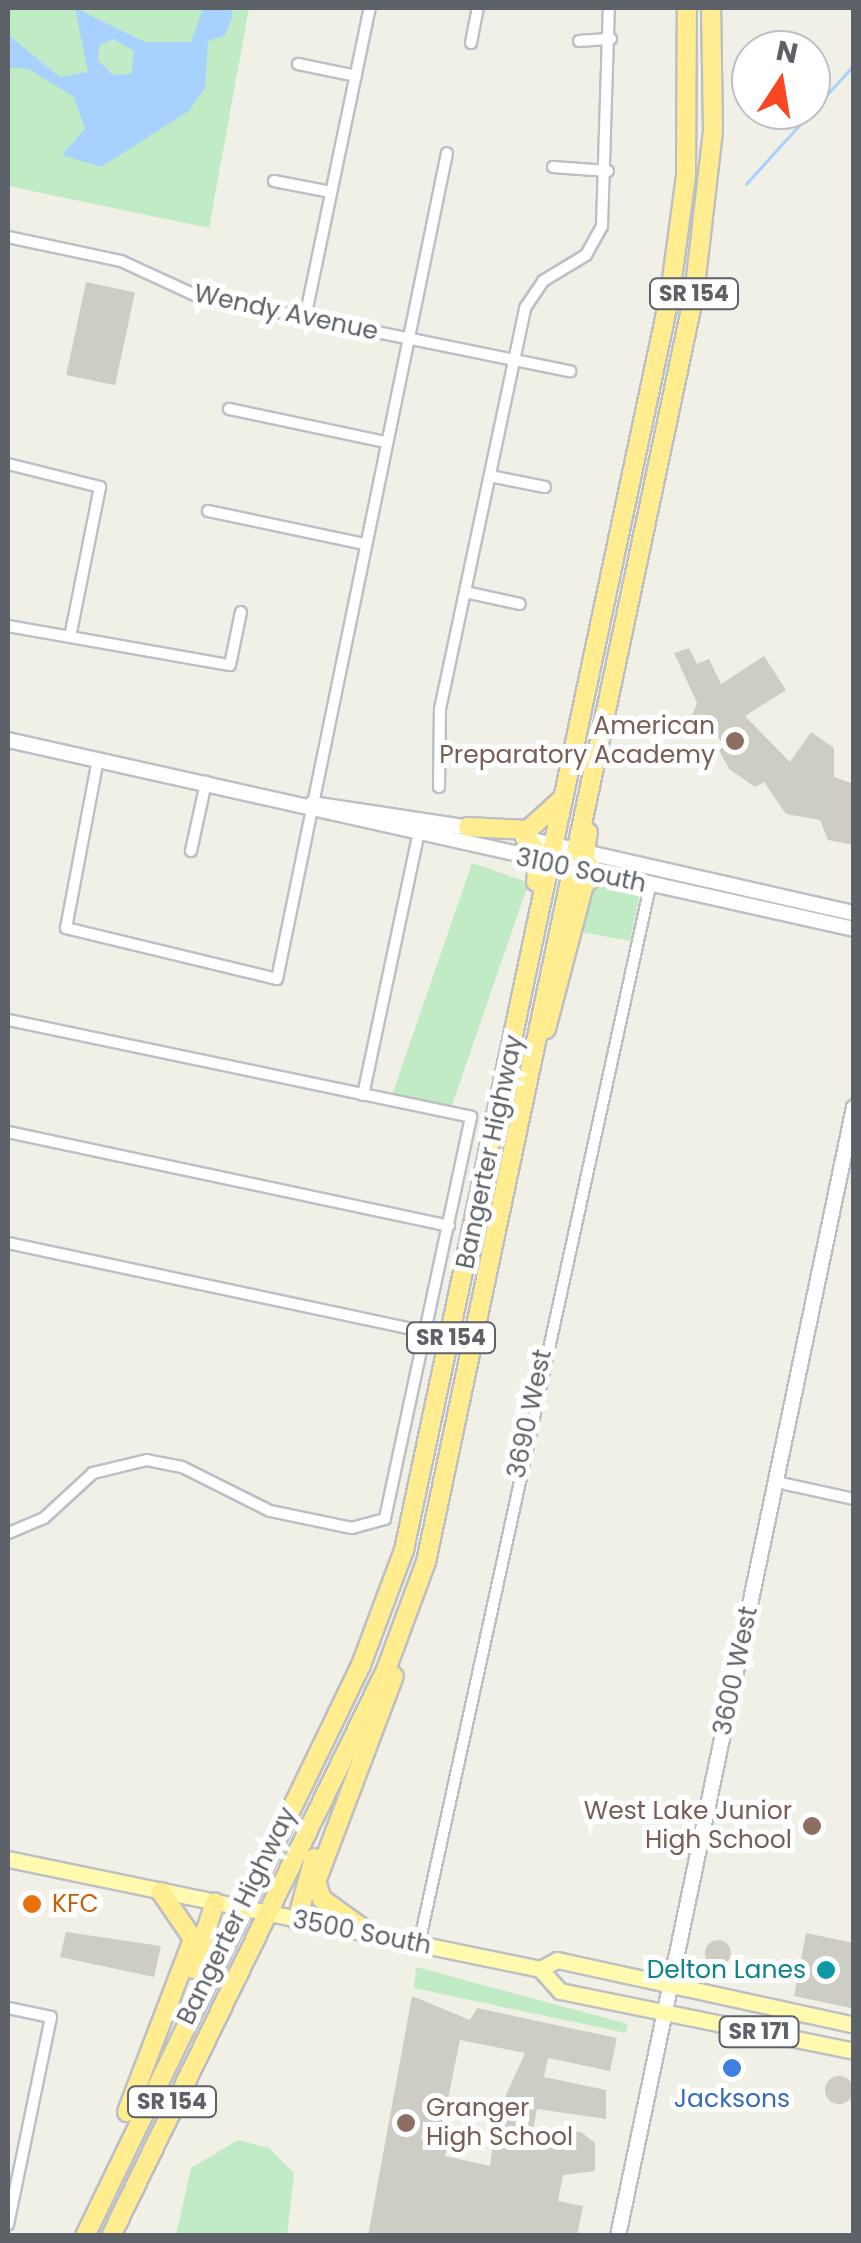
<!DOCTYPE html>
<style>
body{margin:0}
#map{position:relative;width:861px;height:2243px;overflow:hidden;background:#f1f0e6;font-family:Poppins,sans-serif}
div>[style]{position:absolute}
.green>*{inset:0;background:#c0ebc4;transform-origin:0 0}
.water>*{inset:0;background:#a8d1ff}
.stream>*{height:2.5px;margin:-1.25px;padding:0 1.25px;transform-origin:1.25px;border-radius:1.25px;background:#a8d1ff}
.building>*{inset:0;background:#cecdc4;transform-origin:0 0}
.round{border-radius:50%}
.roads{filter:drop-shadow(2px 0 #bdbfc6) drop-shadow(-2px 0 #bdbfc6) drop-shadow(0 2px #bdbfc6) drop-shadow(0 -2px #bdbfc6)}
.street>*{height:10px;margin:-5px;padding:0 5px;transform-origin:5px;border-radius:5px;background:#fff}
.secondary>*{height:14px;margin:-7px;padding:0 7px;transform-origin:7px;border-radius:7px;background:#fff}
.primary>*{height:15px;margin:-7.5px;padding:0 7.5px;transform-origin:7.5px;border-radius:7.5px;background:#fffaad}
.highway>*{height:18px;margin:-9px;padding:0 9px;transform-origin:9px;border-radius:9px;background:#ffed8f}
.dots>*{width:28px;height:28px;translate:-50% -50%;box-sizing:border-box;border:5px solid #fff;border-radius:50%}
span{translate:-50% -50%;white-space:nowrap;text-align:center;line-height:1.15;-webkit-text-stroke:10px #fff;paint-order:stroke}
.shield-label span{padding:2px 8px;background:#fff;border:2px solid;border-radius:8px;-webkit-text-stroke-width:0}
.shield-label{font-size:22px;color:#5d6168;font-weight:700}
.street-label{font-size:25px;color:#5d6168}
.education-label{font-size:25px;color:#785e54}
.right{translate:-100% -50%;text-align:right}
.left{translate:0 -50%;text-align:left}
.food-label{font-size:25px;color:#c56008}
.culture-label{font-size:25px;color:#0d838f}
.shop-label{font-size:25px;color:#366cbe}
.frame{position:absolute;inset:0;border:10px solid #5d6168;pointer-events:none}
.north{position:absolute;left:731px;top:30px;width:100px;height:100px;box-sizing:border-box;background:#fff;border:2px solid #bec0c3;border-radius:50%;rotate:12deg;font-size:28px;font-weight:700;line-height:40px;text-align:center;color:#5d6168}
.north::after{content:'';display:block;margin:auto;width:35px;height:45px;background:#fb4721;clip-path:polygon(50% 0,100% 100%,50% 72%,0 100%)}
</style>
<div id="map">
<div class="green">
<div style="clip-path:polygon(8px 8px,249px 8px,209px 228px,8px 186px)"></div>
<div style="left:472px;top:863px;width:60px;height:244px;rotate:19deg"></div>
<div style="clip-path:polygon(608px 885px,639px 896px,630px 941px,581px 932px,589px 892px)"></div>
<div style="clip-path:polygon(416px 1967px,628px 2024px,626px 2033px,414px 1988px)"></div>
<div style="clip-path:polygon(238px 2140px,269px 2148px,294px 2173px,287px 2235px,176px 2235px,191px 2168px)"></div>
</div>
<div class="water">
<div style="clip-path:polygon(evenodd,75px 8px,145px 42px,191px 42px,203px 8px,231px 8px,233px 16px,225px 35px,208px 41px,205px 88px,189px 111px,101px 167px,62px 155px,85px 129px,74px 97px,29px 69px,8px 67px,8px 35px,60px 77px,88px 72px,75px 8px,113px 39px,134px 51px,131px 74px,113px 75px,98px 60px,100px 45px,113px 39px)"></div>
</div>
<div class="stream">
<div style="left:746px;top:184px;width:161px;rotate:-47.8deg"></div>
</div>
<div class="building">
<div style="left:86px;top:282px;width:50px;height:95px;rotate:12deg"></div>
<div style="clip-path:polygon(689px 648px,697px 664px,709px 659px,721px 684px,764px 656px,786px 690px,745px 716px,790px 762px,811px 732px,834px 748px,834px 777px,854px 784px,854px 845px,828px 840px,820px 820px,786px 814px,764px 782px,755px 787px,729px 769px,719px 750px,726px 745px,692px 715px,697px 703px,674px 653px)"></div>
<div style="clip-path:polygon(66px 1932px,161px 1946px,154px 1977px,60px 1957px)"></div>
<div style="clip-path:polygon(806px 1933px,854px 1943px,851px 2008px,794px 1996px)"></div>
<div class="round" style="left:705px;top:1940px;width:26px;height:26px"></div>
<div style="clip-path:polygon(evenodd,412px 1996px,470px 2020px,477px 2008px,617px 2038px,610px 2071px,548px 2058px,544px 2077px,606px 2090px,606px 2119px,537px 2109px,533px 2130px,581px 2132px,595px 2143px,595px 2171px,563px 2175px,558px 2201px,583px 2206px,577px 2236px,368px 2236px,412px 1996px,460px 2040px,525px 2053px,497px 2115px,490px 2166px,445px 2156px,447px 2149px,421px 2139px,424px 2125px,442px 2128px,460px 2040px)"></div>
<div class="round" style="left:825px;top:2076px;width:28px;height:28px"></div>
</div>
<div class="roads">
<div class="street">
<div style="left:579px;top:41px;width:32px;rotate:-4deg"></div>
<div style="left:471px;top:43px;width:36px;rotate:-79deg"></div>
<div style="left:298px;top:64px;width:59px;rotate:11.7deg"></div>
<div style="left:553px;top:167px;width:55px;rotate:4.2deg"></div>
<div style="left:274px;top:181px;width:58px;rotate:10.9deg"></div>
<div style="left:8px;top:237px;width:116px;rotate:12deg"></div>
<div style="left:121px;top:261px;width:81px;rotate:24.7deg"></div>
<div style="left:195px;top:295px;width:383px;rotate:11.5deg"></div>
<div style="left:305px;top:318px;width:317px;rotate:-78.2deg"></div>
<div style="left:229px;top:409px;width:159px;rotate:11.9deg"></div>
<div style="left:8px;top:464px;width:95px;rotate:14deg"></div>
<div style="left:100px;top:487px;width:148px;rotate:101.3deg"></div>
<div style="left:490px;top:476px;width:56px;rotate:11.3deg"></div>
<div style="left:208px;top:511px;width:159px;rotate:11.9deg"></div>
<div style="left:465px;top:592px;width:56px;rotate:12.3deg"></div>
<div style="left:8px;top:626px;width:225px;rotate:10deg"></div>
<div style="left:230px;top:665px;width:54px;rotate:-78.3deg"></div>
<div style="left:98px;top:759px;width:172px;rotate:100.7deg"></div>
<div style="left:66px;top:928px;width:217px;rotate:13.6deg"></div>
<div style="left:277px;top:979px;width:843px;rotate:-78.37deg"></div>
<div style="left:439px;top:787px;width:78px;rotate:-89.3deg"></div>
<div style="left:440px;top:709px;width:410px;rotate:-78deg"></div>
<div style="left:525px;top:308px;width:32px;rotate:-56deg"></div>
<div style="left:543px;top:281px;width:50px;rotate:-31.2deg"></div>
<div style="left:586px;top:255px;width:33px;rotate:-61deg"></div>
<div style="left:602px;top:226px;width:218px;rotate:-88.2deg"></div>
<div style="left:191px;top:851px;width:71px;rotate:-77.7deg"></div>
<div style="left:8px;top:1020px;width:473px;rotate:11.8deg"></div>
<div style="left:471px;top:1117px;width:411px;rotate:102.1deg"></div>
<div style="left:385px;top:1519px;width:34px;rotate:165deg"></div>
<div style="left:352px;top:1528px;width:84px;rotate:-168.3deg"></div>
<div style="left:270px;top:1511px;width:98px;rotate:-153.4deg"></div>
<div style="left:182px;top:1467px;width:36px;rotate:-169deg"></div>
<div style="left:147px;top:1460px;width:56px;rotate:166.5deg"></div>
<div style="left:93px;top:1473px;width:67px;rotate:137.4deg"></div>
<div style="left:44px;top:1518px;width:39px;rotate:157deg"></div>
<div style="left:363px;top:1095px;width:264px;rotate:-78deg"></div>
<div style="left:8px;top:1132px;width:451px;rotate:12deg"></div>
<div style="left:8px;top:1243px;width:427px;rotate:12deg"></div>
<div style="left:776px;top:1482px;width:80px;rotate:12.3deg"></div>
<div style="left:419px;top:1944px;width:1083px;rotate:-77.68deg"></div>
<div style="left:8px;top:2008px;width:44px;rotate:11.8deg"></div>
<div style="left:51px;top:2017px;width:212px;rotate:101.7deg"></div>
</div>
<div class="secondary">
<div style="left:8px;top:740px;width:867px;rotate:12.59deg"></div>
<div style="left:312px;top:804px;width:168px;rotate:8.6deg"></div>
<div style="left:523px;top:838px;width:339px;rotate:12.8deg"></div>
<div style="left:618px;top:2236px;width:1153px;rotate:-78.19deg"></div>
</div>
<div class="primary">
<div style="left:8px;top:1859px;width:543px;rotate:11.68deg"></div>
<div style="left:540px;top:1969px;width:30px;rotate:48deg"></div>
<div style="left:560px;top:1991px;width:300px;rotate:11.5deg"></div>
<div style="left:540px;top:1969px;width:19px;rotate:-28deg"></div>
<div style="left:557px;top:1960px;width:304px;rotate:12.3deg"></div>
</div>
<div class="highway">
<div style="left:468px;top:827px;width:60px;rotate:2.9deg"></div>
<div style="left:528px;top:830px;width:47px;rotate:-42.4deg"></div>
<div style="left:527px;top:839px;width:19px;rotate:51deg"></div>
<div style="left:539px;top:854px;width:28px;rotate:96deg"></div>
<div style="left:546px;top:1029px;width:150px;rotate:-75.3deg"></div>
<div style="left:584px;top:884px;width:16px;rotate:-35deg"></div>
<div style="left:597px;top:875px;width:20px;rotate:-131deg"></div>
<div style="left:584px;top:860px;width:28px;rotate:-82deg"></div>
<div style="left:297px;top:1920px;width:64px;rotate:-74.7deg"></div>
<div style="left:372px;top:1935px;width:62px;rotate:-144.2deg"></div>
<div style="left:322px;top:1899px;width:18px;rotate:-109deg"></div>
<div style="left:316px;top:1882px;width:220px;rotate:-69.3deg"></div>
<div style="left:193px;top:1969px;width:70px;rotate:-71.6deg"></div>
<div style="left:127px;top:2112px;width:185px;rotate:-69.1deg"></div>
<div style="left:193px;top:1939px;width:57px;rotate:-124.2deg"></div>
<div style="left:85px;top:2236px;width:634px;rotate:-64.2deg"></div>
<div style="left:361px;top:1665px;width:123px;rotate:-69.5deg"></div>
<div style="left:404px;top:1550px;width:1284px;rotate:-78.04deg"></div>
<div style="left:670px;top:294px;width:120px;rotate:-82.3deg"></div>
<div style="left:686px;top:175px;width:167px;rotate:-89.7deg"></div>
<div style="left:111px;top:2236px;width:629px;rotate:-64.09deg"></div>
<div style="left:386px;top:1670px;width:115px;rotate:-69.7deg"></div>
<div style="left:426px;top:1562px;width:1295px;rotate:-78.06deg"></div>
<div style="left:694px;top:295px;width:166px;rotate:-83.4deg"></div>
<div style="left:713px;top:130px;width:122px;rotate:-90.9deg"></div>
</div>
</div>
<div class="dots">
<div style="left:735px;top:741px;background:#8d6e63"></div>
<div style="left:812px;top:1826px;background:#8d6e63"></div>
<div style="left:32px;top:1904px;background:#e8710a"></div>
<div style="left:826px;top:1970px;background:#0f9aa8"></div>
<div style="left:732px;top:2068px;background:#3f7fe0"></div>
<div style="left:406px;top:2123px;background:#8d6e63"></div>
</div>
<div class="shield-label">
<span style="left:694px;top:294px">SR 154</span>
<span style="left:451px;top:1338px">SR 154</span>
<span style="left:759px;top:2032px">SR 171</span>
<span style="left:172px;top:2102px">SR 154</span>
</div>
<div class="street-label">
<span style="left:286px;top:313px;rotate:12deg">Wendy Avenue</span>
<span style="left:581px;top:871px;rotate:12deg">3100 South</span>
<span style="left:490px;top:1152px;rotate:-78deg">Bangerter Highway</span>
<span style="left:530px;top:1414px;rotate:-78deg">3690 West</span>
<span style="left:736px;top:1671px;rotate:-78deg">3600 West</span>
<span style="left:237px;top:1916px;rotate:-64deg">Bangerter Highway</span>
<span style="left:362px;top:1933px;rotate:11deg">3500 South</span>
</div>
<div class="education-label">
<span class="right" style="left:715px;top:741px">American<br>Preparatory Academy</span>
<span class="right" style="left:792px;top:1826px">West Lake Junior<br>High School</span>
<span class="left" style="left:426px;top:2123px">Granger<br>High School</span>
</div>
<div class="food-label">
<span class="left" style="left:52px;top:1904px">KFC</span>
</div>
<div class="culture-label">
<span class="right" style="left:806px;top:1970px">Delton Lanes</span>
</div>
<div class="shop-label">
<span style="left:732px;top:2099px">Jacksons</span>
</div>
<div class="frame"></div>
<div class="north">N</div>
</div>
